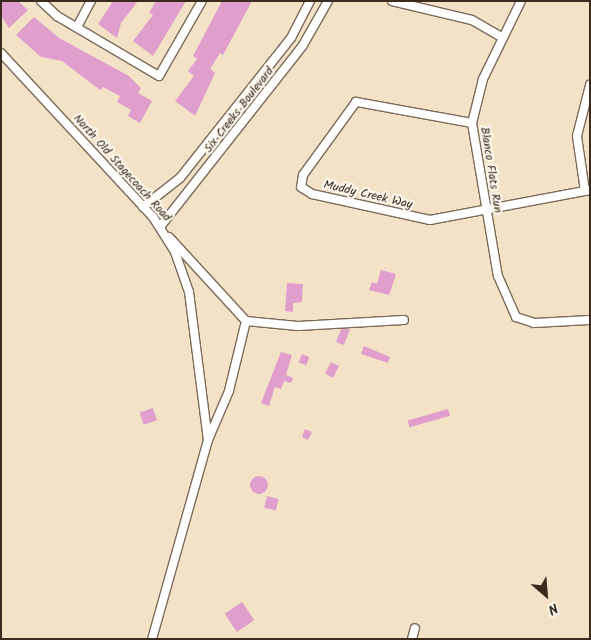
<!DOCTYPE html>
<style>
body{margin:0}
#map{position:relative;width:591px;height:640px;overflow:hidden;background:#f4e2c7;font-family:Kalam,sans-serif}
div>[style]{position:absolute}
.building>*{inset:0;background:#df9ecc;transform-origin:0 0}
.round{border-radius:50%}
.roads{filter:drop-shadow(1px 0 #7c6a59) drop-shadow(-1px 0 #7c6a59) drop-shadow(0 1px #7c6a59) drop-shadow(0 -1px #7c6a59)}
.minor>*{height:8px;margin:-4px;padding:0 4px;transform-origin:4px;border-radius:4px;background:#fff}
span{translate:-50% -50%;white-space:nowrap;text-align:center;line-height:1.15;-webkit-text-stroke:4.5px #fbf7ec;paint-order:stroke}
.street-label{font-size:12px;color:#3b2a1e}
.frame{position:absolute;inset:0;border:2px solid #3b2a1e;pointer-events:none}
.north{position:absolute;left:521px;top:570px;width:50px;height:50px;-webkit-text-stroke:4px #fbf7ec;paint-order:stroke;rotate:153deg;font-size:14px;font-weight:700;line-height:20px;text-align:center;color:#3b2a1e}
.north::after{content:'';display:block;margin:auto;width:18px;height:22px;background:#3b2a1e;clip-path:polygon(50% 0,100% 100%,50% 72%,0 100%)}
</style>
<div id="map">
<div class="building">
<div style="clip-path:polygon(1px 1px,18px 1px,28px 10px,9px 28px,1px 16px)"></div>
<div style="clip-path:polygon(113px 1px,138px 1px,121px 23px,117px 38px,98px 24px)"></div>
<div style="clip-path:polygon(156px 1px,186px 1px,153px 56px,133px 41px,153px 15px,149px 13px)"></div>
<div style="clip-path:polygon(222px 1px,252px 1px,223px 55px,220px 53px,210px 69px,215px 73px,195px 116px,175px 101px,194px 76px,188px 71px,197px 59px,193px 56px)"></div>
<div style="clip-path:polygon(34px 17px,59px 38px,129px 76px,141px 88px,138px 93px,152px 101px,140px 123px,128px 116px,131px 110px,117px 102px,120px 96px,103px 87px,100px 90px,62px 61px,41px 57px,16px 35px)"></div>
<div style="clip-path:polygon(381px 270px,396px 274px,389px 295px,369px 290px,372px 282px,377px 284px)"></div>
<div style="clip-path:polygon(287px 283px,303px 284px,302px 302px,293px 303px,293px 312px,285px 311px)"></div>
<div style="clip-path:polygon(341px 329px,350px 329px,344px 345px,336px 342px)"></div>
<div style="clip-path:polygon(364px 346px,390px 357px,388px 363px,361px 354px)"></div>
<div style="clip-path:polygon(281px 352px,292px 355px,286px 375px,293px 378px,291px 383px,284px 381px,281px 389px,275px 387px,269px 406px,261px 403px)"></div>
<div style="left:302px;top:354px;width:8px;height:9px;rotate:23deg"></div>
<div style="left:331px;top:362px;width:9px;height:13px;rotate:27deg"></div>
<div style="left:153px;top:408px;width:13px;height:14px;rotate:72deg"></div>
<div style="left:448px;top:409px;width:7px;height:42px;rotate:74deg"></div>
<div style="clip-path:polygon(305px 429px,312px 432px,308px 440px,302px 437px)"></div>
<div class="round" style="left:250px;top:476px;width:18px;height:18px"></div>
<div style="left:267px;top:496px;width:12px;height:12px;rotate:14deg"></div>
<div style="left:242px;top:602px;width:22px;height:21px;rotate:56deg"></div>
</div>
<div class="roads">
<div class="minor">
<div style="left:41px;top:1px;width:22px;rotate:43deg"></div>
<div style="left:57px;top:16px;width:118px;rotate:30.5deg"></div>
<div style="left:159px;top:76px;width:86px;rotate:-60.2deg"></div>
<div style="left:392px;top:1px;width:82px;rotate:13.4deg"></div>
<div style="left:472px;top:20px;width:34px;rotate:30deg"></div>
<div style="left:521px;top:1px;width:87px;rotate:116deg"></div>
<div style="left:483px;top:79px;width:45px;rotate:104deg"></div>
<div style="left:472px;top:123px;width:155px;rotate:80.4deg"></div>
<div style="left:498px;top:276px;width:45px;rotate:66.3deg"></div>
<div style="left:516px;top:317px;width:19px;rotate:18deg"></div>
<div style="left:534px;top:323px;width:56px;rotate:-3.1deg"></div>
<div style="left:77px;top:27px;width:30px;rotate:-62deg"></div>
<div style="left:1px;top:53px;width:224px;rotate:47.2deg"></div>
<div style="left:153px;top:217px;width:41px;rotate:57.8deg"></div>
<div style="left:175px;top:252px;width:42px;rotate:70.7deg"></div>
<div style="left:189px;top:292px;width:149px;rotate:82.7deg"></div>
<div style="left:208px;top:440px;width:207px;rotate:105.7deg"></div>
<div style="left:472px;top:123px;width:118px;rotate:-169.7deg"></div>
<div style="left:356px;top:102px;width:90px;rotate:126deg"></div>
<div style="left:303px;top:175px;width:12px;rotate:99deg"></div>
<div style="left:301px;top:187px;width:13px;rotate:32deg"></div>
<div style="left:312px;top:194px;width:121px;rotate:12.4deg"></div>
<div style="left:430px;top:220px;width:163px;rotate:-10.6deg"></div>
<div style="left:585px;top:191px;width:56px;rotate:-98.3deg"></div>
<div style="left:577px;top:136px;width:53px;rotate:-75.7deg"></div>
<div style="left:143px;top:207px;width:47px;rotate:-38.1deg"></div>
<div style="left:180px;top:178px;width:179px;rotate:-51.6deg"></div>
<div style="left:291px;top:38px;width:42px;rotate:-62.8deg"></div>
<div style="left:160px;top:227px;width:231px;rotate:-51.8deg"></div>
<div style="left:303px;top:45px;width:51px;rotate:-60.4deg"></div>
<div style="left:169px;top:237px;width:114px;rotate:47.5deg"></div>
<div style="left:246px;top:321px;width:72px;rotate:103.7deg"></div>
<div style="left:229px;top:391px;width:53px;rotate:113.2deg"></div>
<div style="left:246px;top:321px;width:52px;rotate:5.5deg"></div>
<div style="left:298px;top:326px;width:106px;rotate:-3.2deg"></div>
<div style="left:412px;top:639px;width:11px;rotate:-75deg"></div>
</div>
</div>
<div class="street-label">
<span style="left:239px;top:110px;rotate:-52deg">Six Creeks Boulevard</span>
<span style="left:122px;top:168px;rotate:48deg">North Old Stagecoach Road</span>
<span style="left:491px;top:170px;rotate:81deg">Blanco Flats Run</span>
<span style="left:368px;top:195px;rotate:13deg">Muddy Creek Way</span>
</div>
<div class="frame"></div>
<div class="north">N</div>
</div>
